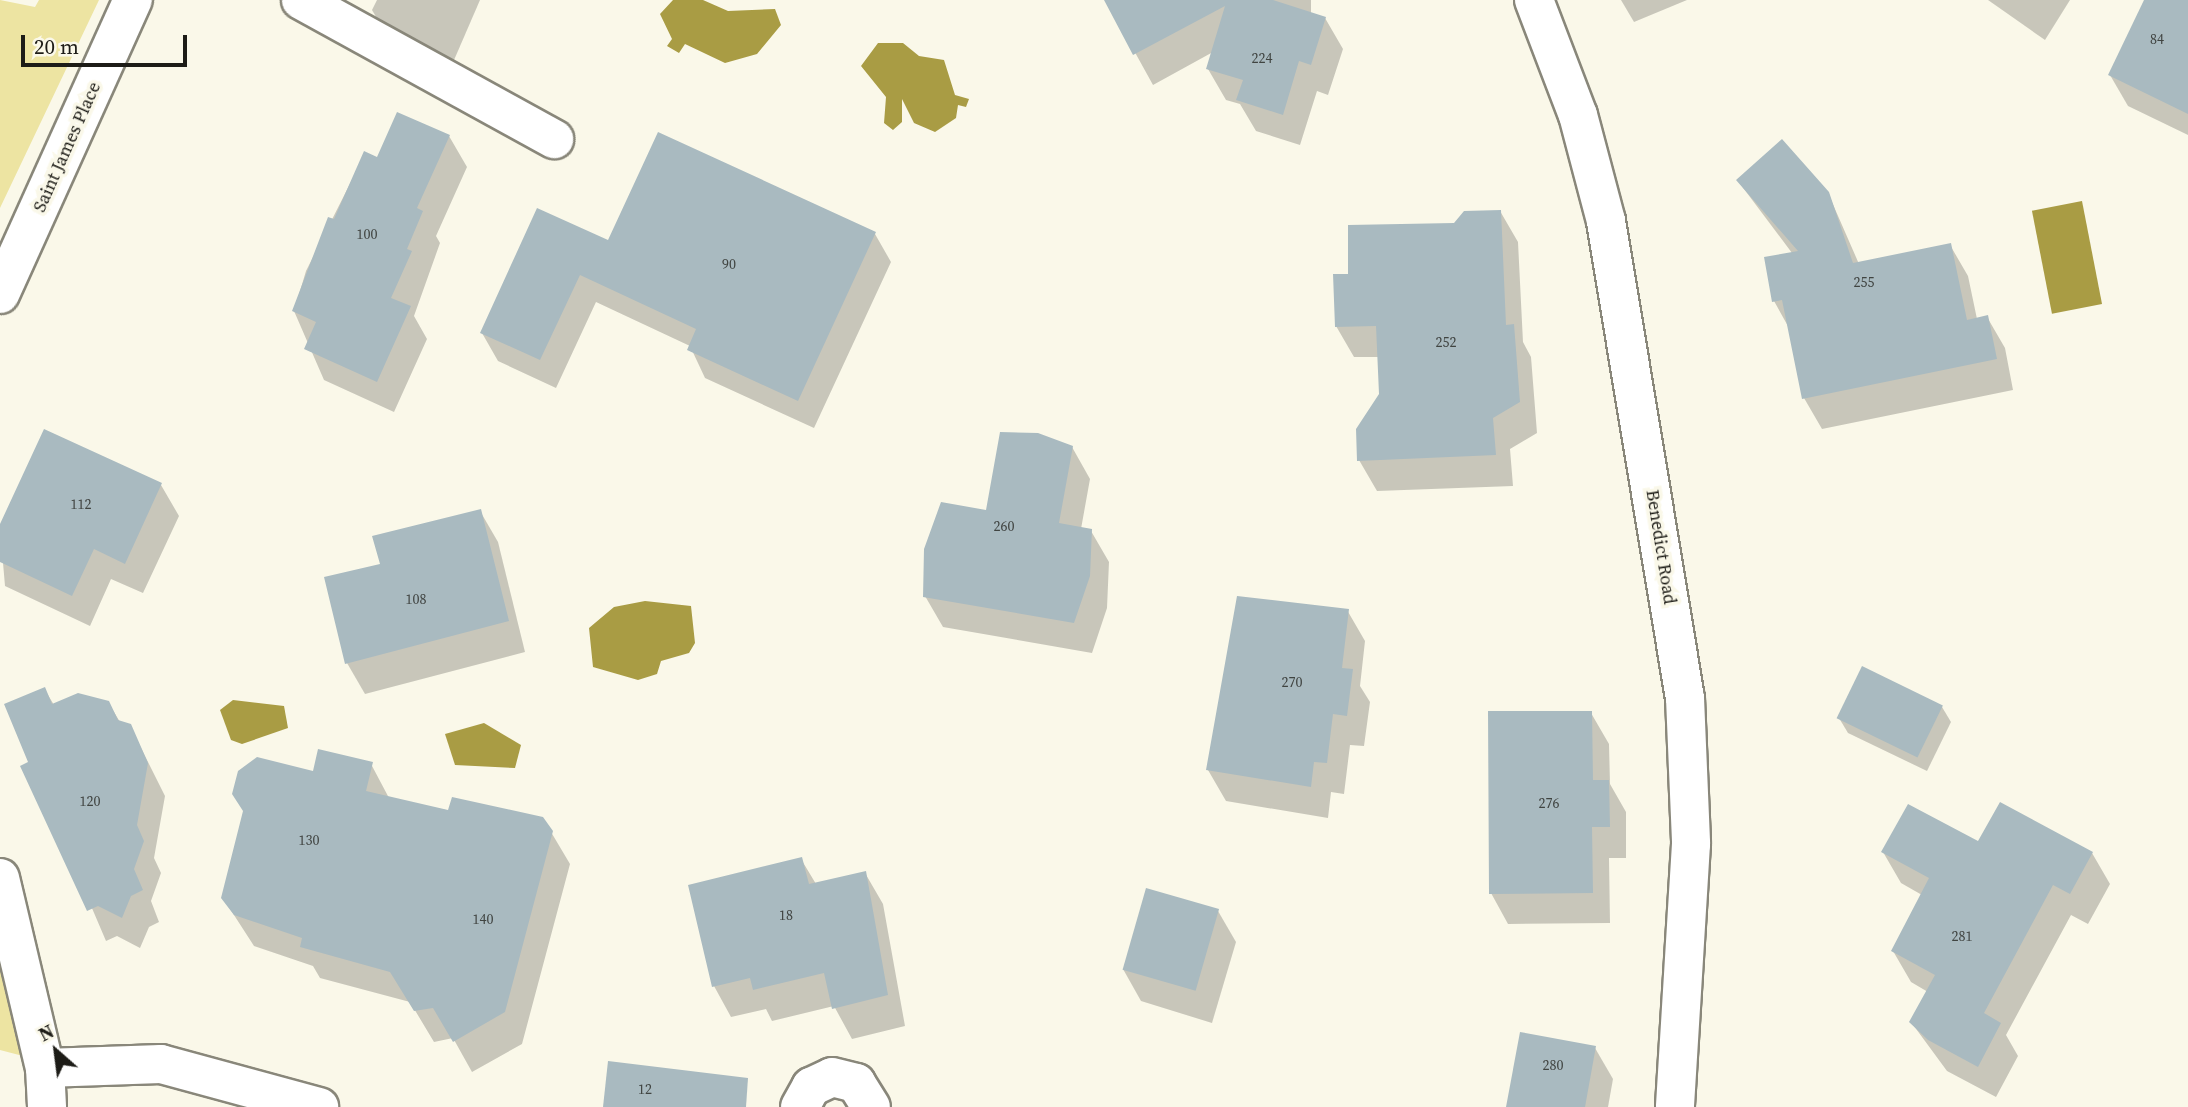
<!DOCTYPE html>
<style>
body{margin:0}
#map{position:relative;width:2188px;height:1107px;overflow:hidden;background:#faf8e9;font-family:"Source Serif 4",serif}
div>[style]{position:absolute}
.green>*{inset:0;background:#ede4a2}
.water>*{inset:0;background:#a99c44;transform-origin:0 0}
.shadow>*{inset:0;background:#0003}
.building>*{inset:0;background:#a9bac0;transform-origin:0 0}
.roads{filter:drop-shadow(2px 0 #89877a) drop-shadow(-2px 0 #89877a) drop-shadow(0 2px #89877a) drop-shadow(0 -2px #89877a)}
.minor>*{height:38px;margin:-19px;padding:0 19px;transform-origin:19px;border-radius:19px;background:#fff}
span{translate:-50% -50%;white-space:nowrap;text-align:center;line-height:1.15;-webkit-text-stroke:7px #faf8e9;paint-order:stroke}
.number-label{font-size:14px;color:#404441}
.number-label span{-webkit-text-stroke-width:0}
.street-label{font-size:18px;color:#1d1c17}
.north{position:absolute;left:21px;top:1016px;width:70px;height:70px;-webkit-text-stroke:5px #faf8e9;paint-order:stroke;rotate:332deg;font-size:19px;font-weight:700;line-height:28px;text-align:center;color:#1d1c17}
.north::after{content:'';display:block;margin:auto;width:24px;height:32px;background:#1d1c17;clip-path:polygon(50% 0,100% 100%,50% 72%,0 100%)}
.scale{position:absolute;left:21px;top:35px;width:166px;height:32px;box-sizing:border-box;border:4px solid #1d1c17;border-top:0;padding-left:9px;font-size:21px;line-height:24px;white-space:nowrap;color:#1d1c17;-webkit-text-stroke:5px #faf8e9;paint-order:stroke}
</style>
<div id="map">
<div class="green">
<div style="clip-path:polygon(0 0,35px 7px,39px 0,99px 0,0 208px)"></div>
<div style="clip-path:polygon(0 949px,23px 1056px,0 1050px)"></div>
</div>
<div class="water">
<div style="clip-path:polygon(673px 0,703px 0,728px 11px,775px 9px,781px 25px,757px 54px,725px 63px,685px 44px,679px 53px,667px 46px,672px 39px,660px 14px)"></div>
<div style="clip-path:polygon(878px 43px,903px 43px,919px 56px,944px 60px,955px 95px,969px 99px,966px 107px,958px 105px,956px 118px,935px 132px,914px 123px,902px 99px,902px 122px,893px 130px,884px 123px,886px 97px,861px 66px)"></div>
<div style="left:2082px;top:201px;width:105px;height:51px;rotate:79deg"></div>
<div style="clip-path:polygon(645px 601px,691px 606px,695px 643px,689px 653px,661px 661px,657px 674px,638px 680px,593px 667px,589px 628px,614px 607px)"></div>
<div style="clip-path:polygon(233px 700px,284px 706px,288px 728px,242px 744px,231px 740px,220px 710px)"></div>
<div style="clip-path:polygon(484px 723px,521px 745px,515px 768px,455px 765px,445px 734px)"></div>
</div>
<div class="shadow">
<div style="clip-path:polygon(377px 0,480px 0,451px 67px,389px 39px,372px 10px)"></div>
<div style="clip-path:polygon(1106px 0,1311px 0,1311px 14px,1325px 18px,1343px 49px,1328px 95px,1317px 91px,1300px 145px,1256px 131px,1240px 104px,1226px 100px,1208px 69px,1213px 52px,1153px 85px)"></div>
<div style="clip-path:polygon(1621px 0,1687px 0,1634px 22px)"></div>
<div style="clip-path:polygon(1988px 0,2070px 0,2045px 40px)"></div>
<div style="clip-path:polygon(2146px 0,2188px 4px,2188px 135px,2128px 106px,2110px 75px)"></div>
<div style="clip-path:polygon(449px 136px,467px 167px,436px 236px,440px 243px,414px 316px,427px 339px,394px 412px,324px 380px,294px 311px,306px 271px,365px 154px,378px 160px)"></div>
<div style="clip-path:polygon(1738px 181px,1828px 193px,1859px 264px,1950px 245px,1968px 276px,1977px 319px,1987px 317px,2005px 348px,2013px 390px,1822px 429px,1804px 398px,1789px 328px,1774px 301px,1792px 253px)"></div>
<div style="clip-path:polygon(1500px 211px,1518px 242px,1523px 342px,1531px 357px,1537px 433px,1510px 449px,1513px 486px,1377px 491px,1359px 460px,1380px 395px,1379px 357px,1354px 357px,1336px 326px,1350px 276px,1455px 224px)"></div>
<div style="clip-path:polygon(875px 234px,891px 262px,814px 428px,705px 378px,690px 346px,596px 302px,556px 388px,498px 361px,482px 333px,609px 243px)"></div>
<div style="clip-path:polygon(1072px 447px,1090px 479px,1081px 529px,1091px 531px,1109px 562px,1107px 608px,1092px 653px,943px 627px,925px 596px)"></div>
<div style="clip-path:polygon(161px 485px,179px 516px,143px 593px,111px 579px,90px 626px,5px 586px,0 528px)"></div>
<div style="clip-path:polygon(480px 511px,498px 542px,525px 652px,365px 694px,347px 663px,382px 565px)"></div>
<div style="clip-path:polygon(1347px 610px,1365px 641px,1360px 686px,1370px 702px,1364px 746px,1350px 745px,1344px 794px,1331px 792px,1328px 818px,1226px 801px,1208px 770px)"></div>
<div style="clip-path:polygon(45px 690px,54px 705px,108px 702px,120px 722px,130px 726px,165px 796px,154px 858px,161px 873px,151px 901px,159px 922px,149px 927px,140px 948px,117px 936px,106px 941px,30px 763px)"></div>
<div style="clip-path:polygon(1942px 707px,1951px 722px,1927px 771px,1848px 733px,1839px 718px)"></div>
<div style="clip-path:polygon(1591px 713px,1609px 744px,1610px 784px,1626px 812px,1626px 858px,1609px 858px,1610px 923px,1508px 924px,1491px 893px)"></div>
<div style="clip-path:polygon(371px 764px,389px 798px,551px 832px,570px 864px,522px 1044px,472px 1072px,453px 1038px,434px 1042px,410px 1002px,320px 978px,313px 966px,254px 946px,223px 898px,314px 773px)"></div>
<div style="clip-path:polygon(1979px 843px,2092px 853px,2110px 884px,2088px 924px,2071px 915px,2006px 1035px,2018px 1056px,1996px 1097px,1947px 1071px,1911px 1022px,1928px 992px,1911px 982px,1893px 951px,1922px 895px,1901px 883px,1883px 852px)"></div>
<div style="clip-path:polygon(801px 859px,816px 884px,865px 873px,883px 904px,905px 1026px,852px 1039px,834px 1006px,772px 1021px,766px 1009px,731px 1017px,714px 986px)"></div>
<div style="clip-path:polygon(1218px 911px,1236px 942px,1212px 1023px,1141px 1001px,1123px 969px)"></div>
<div style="clip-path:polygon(1595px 1048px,1613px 1079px,1608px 1107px,1508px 1107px)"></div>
</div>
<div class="building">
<div style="clip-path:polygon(1104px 0,1273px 0,1326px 17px,1311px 65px,1299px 61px,1283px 115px,1236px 100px,1243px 80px,1206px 69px,1225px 6px,1133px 55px)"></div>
<div style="clip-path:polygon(2144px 0,2188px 0,2188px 114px,2108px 75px)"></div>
<div style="clip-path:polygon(397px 112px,450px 135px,417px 208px,423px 211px,407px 249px,412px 251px,391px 298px,411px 306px,377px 382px,304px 349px,316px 322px,292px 311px,328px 217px,334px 219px,364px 151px,377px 157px)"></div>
<div style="clip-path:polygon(658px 132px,876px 232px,798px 401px,687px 350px,696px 329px,580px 275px,540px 360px,480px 333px,537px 208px,608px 240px)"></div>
<div style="clip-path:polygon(1782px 139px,1829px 192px,1853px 263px,1951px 243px,1967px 320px,1988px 315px,1997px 359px,1802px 399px,1782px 300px,1772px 302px,1764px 257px,1798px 251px,1736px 180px)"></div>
<div style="clip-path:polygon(1501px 210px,1506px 325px,1514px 324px,1520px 402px,1493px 418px,1496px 455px,1357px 461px,1356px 429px,1379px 394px,1376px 326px,1335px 327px,1333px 274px,1348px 274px,1348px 225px,1454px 223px,1464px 211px)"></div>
<div style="clip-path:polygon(44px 429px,162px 483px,125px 564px,94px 549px,72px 596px,0 562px,0 524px)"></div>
<div style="clip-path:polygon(1000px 432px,1038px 433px,1073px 446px,1059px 523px,1092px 529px,1090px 576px,1074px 623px,923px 597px,924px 549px,941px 502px,986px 510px)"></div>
<div style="clip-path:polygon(481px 509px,509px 621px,345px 664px,324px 577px,380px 564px,372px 536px)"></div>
<div style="clip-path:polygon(1237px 596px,1349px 609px,1342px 668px,1353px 669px,1347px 716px,1333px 714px,1327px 763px,1314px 762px,1311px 787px,1206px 770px)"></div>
<div style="left:1862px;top:666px;width:90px;height:58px;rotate:26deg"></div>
<div style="clip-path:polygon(45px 687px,52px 704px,78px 693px,109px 701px,118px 720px,131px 724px,148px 763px,137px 825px,144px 841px,134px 869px,143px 890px,131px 896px,122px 918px,98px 906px,87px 911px,20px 766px,28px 762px,4px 704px)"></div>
<div style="clip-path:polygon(1488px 711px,1592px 711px,1593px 780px,1609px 780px,1610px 827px,1592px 827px,1593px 893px,1489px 894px)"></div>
<div style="clip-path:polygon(318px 749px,373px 762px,366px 791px,448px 810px,452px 797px,543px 817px,553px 831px,505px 1012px,453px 1042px,433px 1008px,414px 1011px,390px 972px,300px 947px,302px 938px,234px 915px,221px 898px,243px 811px,232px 794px,238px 771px,257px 757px,313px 771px)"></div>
<div style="clip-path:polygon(2000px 802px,2093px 852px,2070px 894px,2053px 885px,1984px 1013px,2001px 1023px,1978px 1067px,1928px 1040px,1909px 1022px,1935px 975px,1891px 951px,1929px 878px,1881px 852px,1908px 804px,1978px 841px)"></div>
<div style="clip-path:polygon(802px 857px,809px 884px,866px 871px,888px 995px,832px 1009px,824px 973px,753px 990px,750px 978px,712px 987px,688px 885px)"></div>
<div style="left:1146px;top:888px;width:76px;height:85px;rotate:16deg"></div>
<div style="clip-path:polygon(1520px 1032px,1596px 1046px,1585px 1107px,1506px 1107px)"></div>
<div style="clip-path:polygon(608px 1061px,748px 1078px,746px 1107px,603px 1107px)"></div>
</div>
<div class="roads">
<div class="minor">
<div style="left:301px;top:0;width:289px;rotate:28.8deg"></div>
<div style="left:1534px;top:0;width:123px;rotate:69.1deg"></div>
<div style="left:1578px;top:115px;width:110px;rotate:75.2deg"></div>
<div style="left:1606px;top:221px;width:483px;rotate:80.6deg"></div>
<div style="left:1685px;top:698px;width:146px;rotate:87.6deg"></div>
<div style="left:1691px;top:844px;width:263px;rotate:93.5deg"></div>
<div style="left:0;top:294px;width:323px;rotate:-65.7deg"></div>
<div style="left:0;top:878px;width:195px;rotate:76.7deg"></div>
<div style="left:45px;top:1068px;width:39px;rotate:87deg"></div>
<div style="left:45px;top:1068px;width:116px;rotate:-2deg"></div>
<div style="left:161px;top:1064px;width:164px;rotate:15.2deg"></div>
<div style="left:800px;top:1107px;width:23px;rotate:-61deg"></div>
<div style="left:811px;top:1087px;width:23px;rotate:-25deg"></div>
<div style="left:832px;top:1077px;width:25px;rotate:14deg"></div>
<div style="left:856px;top:1083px;width:28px;rotate:58deg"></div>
</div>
</div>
<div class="number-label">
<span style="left:2157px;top:39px">84</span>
<span style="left:1262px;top:58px">224</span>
<span style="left:367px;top:234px">100</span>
<span style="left:729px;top:264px">90</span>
<span style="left:1864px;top:282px">255</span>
<span style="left:1446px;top:342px">252</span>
<span style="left:81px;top:504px">112</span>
<span style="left:1004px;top:526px">260</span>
<span style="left:416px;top:599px">108</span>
<span style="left:1292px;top:682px">270</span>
<span style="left:90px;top:801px">120</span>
<span style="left:1549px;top:803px">276</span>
<span style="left:309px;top:840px">130</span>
<span style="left:786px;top:915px">18</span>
<span style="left:483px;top:919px">140</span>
<span style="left:1962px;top:936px">281</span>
<span style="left:1553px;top:1065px">280</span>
<span style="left:645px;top:1089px">12</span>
</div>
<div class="street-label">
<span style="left:67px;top:147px;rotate:-66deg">Saint James Place</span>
<span style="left:1661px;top:547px;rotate:81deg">Benedict Road</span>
</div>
<div class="north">N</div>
<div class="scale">20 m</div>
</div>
